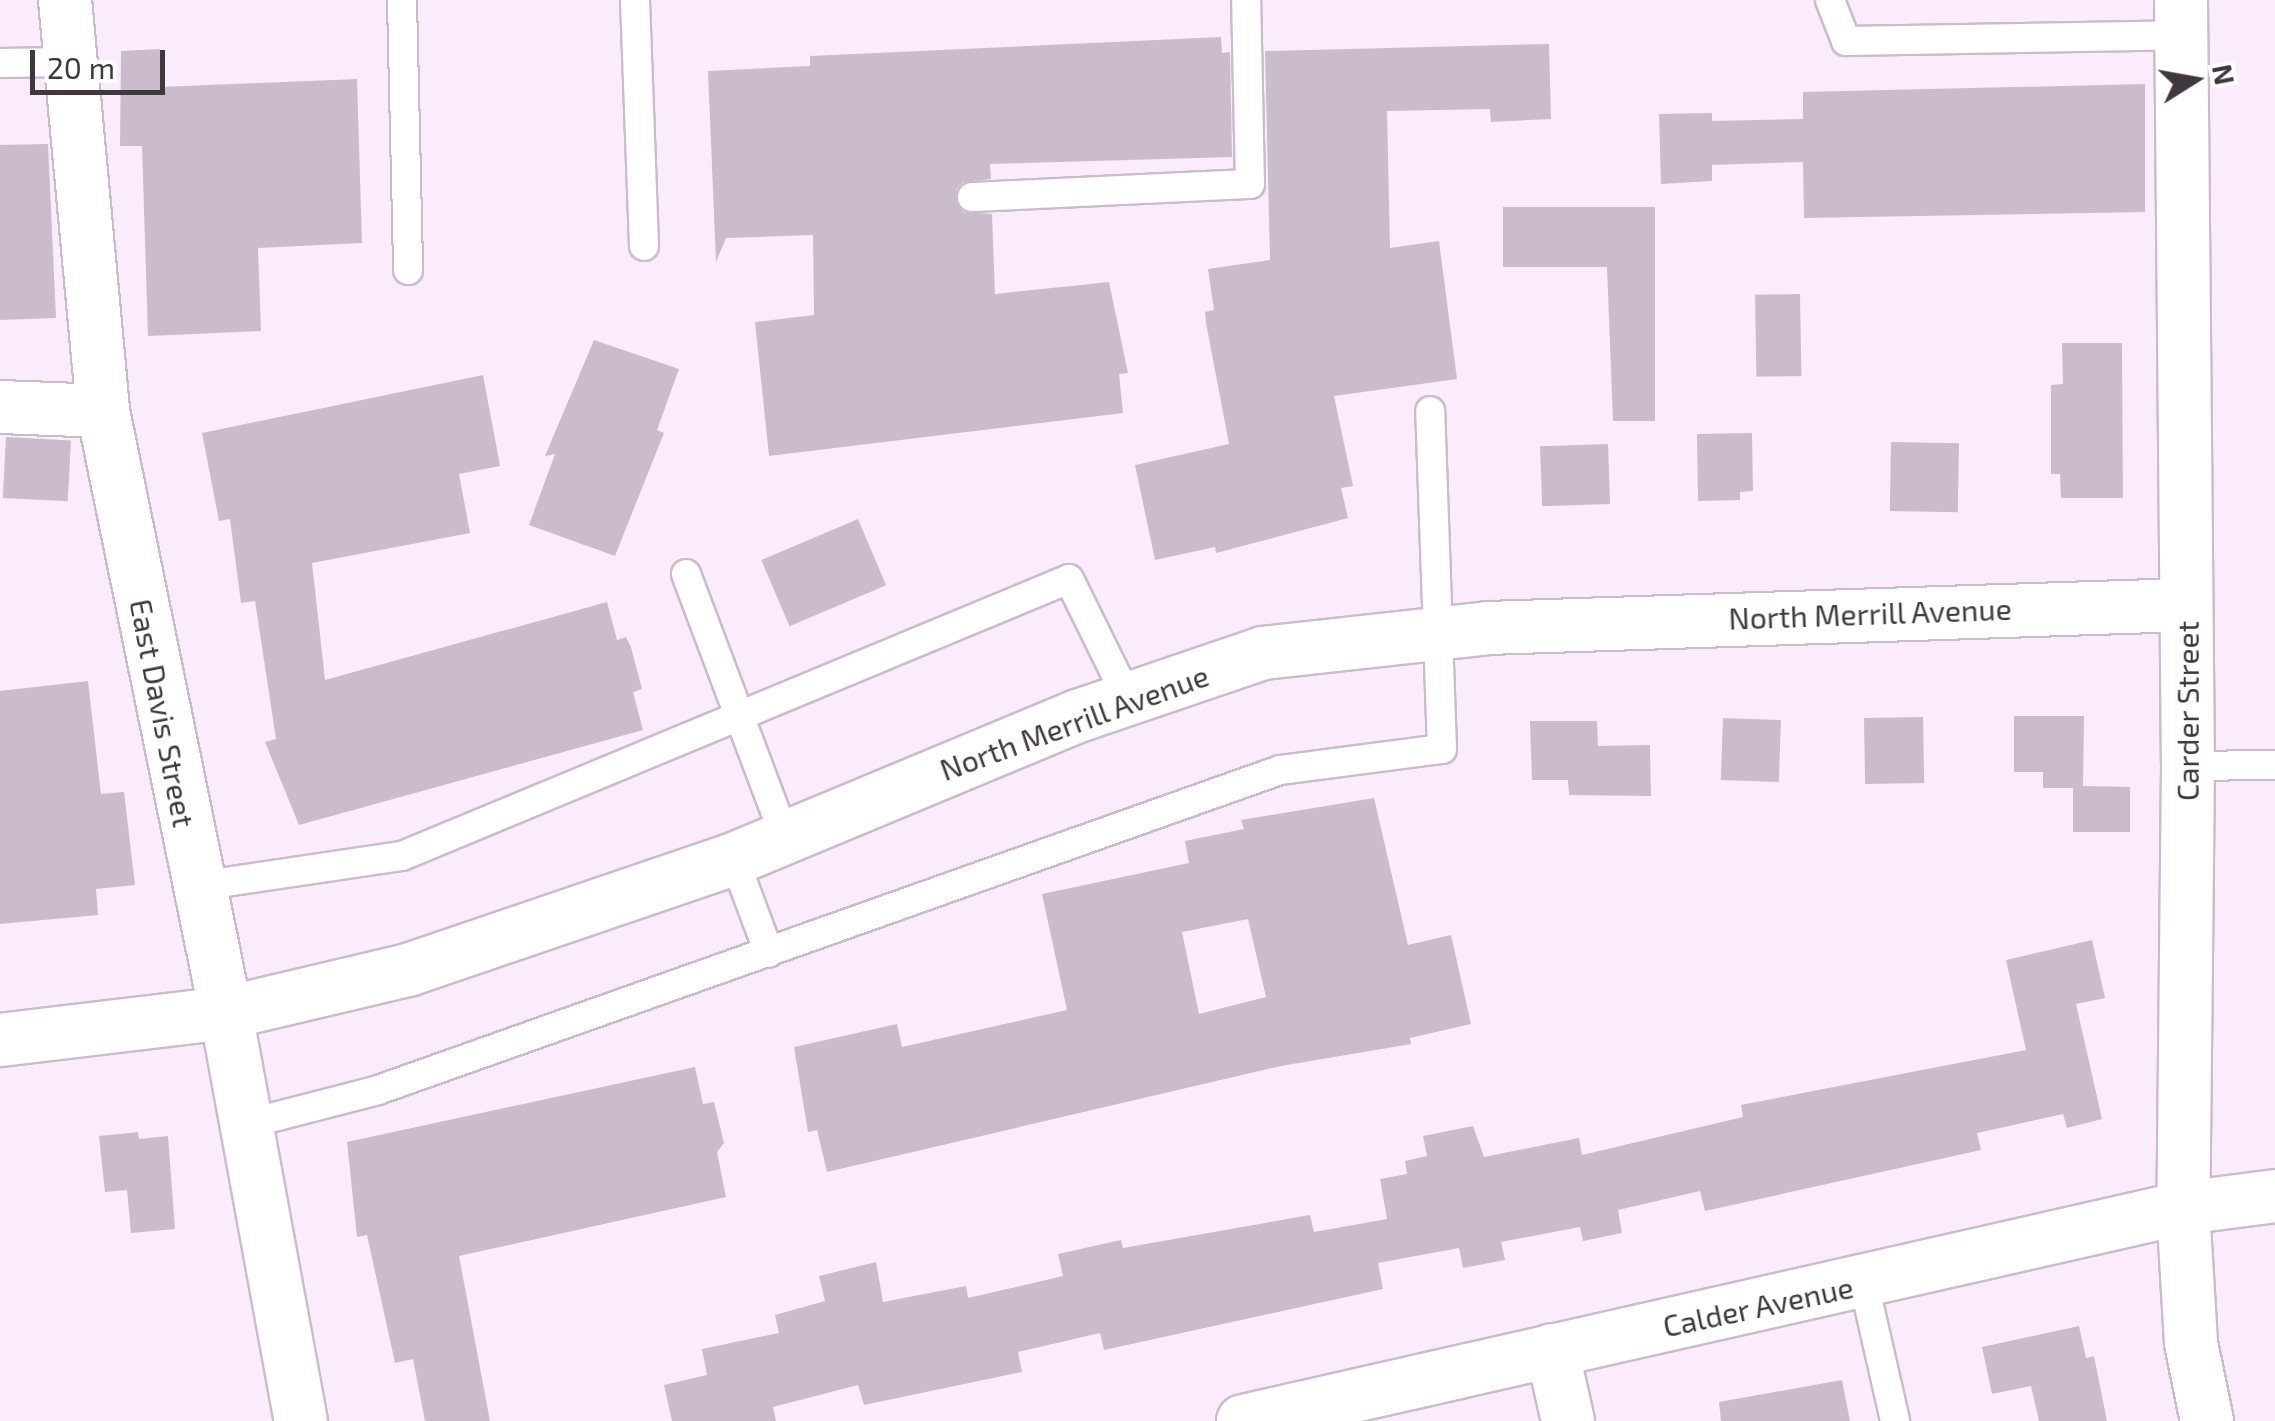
<!DOCTYPE html>
<style>
body{margin:0}
#map{position:relative;width:2275px;height:1421px;overflow:hidden;background:#fbecfb;font-family:"Exo 2",sans-serif}
div>[style]{position:absolute}
.building>*{inset:0;background:#cbbccb;transform-origin:0 0}
.roads{filter:drop-shadow(2px 0 #cbbccb) drop-shadow(-2px 0 #cbbccb) drop-shadow(0 2px #cbbccb) drop-shadow(0 -2px #cbbccb)}
.lane>*{height:28px;margin:-14px;padding:0 14px;transform-origin:14px;border-radius:14px;background:#fff}
.street>*{height:52px;margin:-26px;padding:0 26px;transform-origin:26px;border-radius:26px;background:#fff}
span{translate:-50% -50%;white-space:nowrap;text-align:center;line-height:1.15;-webkit-text-stroke:8px #fff;paint-order:stroke}
.street-label{font-size:30px;color:#3f393f}
.north{position:absolute;left:2145px;top:30px;width:100px;height:100px;-webkit-text-stroke:8px #fff;paint-order:stroke;rotate:79deg;font-size:28px;font-weight:700;line-height:40px;text-align:center;color:#3f393f}
.north::after{content:'';display:block;margin:auto;width:35px;height:45px;background:#3f393f;clip-path:polygon(50% 0,100% 100%,50% 72%,0 100%)}
.scale{position:absolute;left:30px;top:50px;width:135px;height:45px;box-sizing:border-box;border:5px solid #3f393f;border-top:0;padding-left:12px;font-size:30px;line-height:35px;white-space:nowrap;color:#3f393f;-webkit-text-stroke:8px #fff;paint-order:stroke}
</style>
<div id="map">
<div class="building">
<div style="clip-path:polygon(1221px 37px,1222px 53px,1230px 52px,1232px 157px,990px 164px,991px 179px,963px 182px,956px 190px,963px 212px,992px 214px,995px 294px,1109px 282px,1128px 373px,1119px 374px,1123px 413px,769px 456px,755px 322px,814px 315px,813px 235px,726px 238px,716px 262px,708px 71px,810px 66px,810px 56px)"></div>
<div style="clip-path:polygon(1549px 44px,1551px 119px,1491px 122px,1490px 109px,1387px 111px,1390px 248px,1439px 241px,1457px 379px,1334px 396px,1353px 486px,1341px 488px,1348px 518px,1216px 553px,1215px 547px,1155px 560px,1135px 465px,1229px 444px,1206px 323px,1205px 312px,1214px 310px,1208px 269px,1270px 260px,1265px 51px)"></div>
<div style="clip-path:polygon(160px 49px,161px 87px,357px 79px,362px 243px,258px 248px,261px 331px,148px 336px,142px 146px,120px 146px,121px 51px)"></div>
<div style="clip-path:polygon(2145px 84px,2145px 212px,1804px 218px,1803px 162px,1712px 165px,1712px 181px,1661px 184px,1659px 114px,1712px 113px,1712px 121px,1803px 119px,1803px 92px)"></div>
<div style="clip-path:polygon(48px 144px,56px 318px,0 320px,0 145px)"></div>
<div style="clip-path:polygon(1503px 207px,1655px 207px,1655px 421px,1613px 421px,1607px 267px,1503px 267px)"></div>
<div style="left:1800px;top:294px;width:82px;height:45px;rotate:89deg"></div>
<div style="clip-path:polygon(594px 340px,679px 369px,657px 430px,664px 433px,615px 556px,529px 525px,555px 454px,545px 456px)"></div>
<div style="clip-path:polygon(2062px 343px,2122px 343px,2123px 498px,2061px 498px,2060px 474px,2051px 474px,2051px 385px,2063px 384px)"></div>
<div style="clip-path:polygon(483px 375px,500px 466px,459px 474px,470px 533px,312px 563px,325px 680px,607px 602px,617px 640px,626px 637px,631px 647px,642px 689px,633px 692px,643px 730px,299px 825px,265px 742px,276px 739px,255px 601px,241px 603px,230px 519px,219px 521px,202px 433px)"></div>
<div style="clip-path:polygon(1752px 433px,1753px 491px,1740px 492px,1740px 500px,1698px 501px,1697px 434px)"></div>
<div style="left:6px;top:437px;width:65px;height:61px;rotate:3deg"></div>
<div style="left:1891px;top:442px;width:68px;height:69px;rotate:1deg"></div>
<div style="left:1608px;top:444px;width:60px;height:68px;rotate:88deg"></div>
<div style="left:858px;top:519px;width:72px;height:105px;rotate:67deg"></div>
<div style="clip-path:polygon(88px 681px,101px 794px,124px 792px,135px 885px,96px 889px,98px 915px,0 924px,0 691px)"></div>
<div style="clip-path:polygon(2014px 716px,2084px 716px,2083px 786px,2130px 787px,2130px 832px,2073px 832px,2073px 788px,2043px 788px,2043px 772px,2014px 772px)"></div>
<div style="left:1923px;top:717px;width:66px;height:59px;rotate:89deg"></div>
<div style="left:1723px;top:718px;width:58px;height:62px;rotate:2deg"></div>
<div style="clip-path:polygon(1530px 721px,1597px 721px,1598px 746px,1650px 745px,1651px 796px,1569px 795px,1568px 780px,1532px 780px)"></div>
<div style="clip-path:polygon(evenodd,1374px 798px,1408px 945px,1451px 935px,1471px 1024px,1410px 1038px,1411px 1044px,1281px 1066px,827px 1172px,817px 1130px,808px 1132px,794px 1047px,897px 1024px,902px 1047px,1067px 1010px,1042px 894px,1189px 863px,1185px 841px,1244px 829px,1241px 820px,1374px 798px,1248px 919px,1266px 997px,1199px 1014px,1182px 932px,1248px 919px)"></div>
<div style="clip-path:polygon(2092px 940px,2105px 998px,2076px 1004px,2102px 1119px,2067px 1128px,2063px 1114px,1977px 1133px,1981px 1150px,1705px 1211px,1700px 1191px,1618px 1210px,1622px 1233px,1583px 1241px,1580px 1227px,1501px 1242px,1505px 1260px,1463px 1268px,1459px 1248px,1378px 1263px,1383px 1289px,1104px 1350px,1100px 1333px,1018px 1352px,1022px 1372px,864px 1405px,858px 1385px,773px 1407px,776px 1421px,672px 1421px,664px 1385px,707px 1375px,702px 1349px,779px 1333px,775px 1315px,825px 1301px,819px 1276px,876px 1262px,883px 1302px,966px 1286px,968px 1298px,1063px 1276px,1058px 1254px,1121px 1240px,1123px 1248px,1310px 1215px,1314px 1232px,1387px 1219px,1380px 1179px,1407px 1174px,1405px 1161px,1427px 1156px,1423px 1136px,1473px 1126px,1484px 1157px,1579px 1138px,1582px 1155px,1743px 1117px,1741px 1105px,2026px 1050px,2006px 960px)"></div>
<div style="clip-path:polygon(695px 1067px,703px 1104px,714px 1102px,724px 1143px,717px 1152px,726px 1197px,459px 1256px,490px 1421px,425px 1421px,413px 1359px,395px 1363px,367px 1235px,357px 1237px,347px 1142px)"></div>
<div style="clip-path:polygon(138px 1132px,139px 1139px,168px 1136px,175px 1229px,131px 1233px,127px 1190px,105px 1192px,99px 1136px)"></div>
<div style="clip-path:polygon(2079px 1326px,2086px 1358px,2094px 1356px,2107px 1421px,2039px 1421px,2031px 1386px,1992px 1394px,1982px 1347px)"></div>
<div style="clip-path:polygon(1842px 1380px,1850px 1421px,1721px 1421px,1719px 1402px)"></div>
</div>
<div class="roads">
<div class="lane">
<div style="left:402px;top:0;width:270px;rotate:88.7deg"></div>
<div style="left:635px;top:0;width:246px;rotate:87.9deg"></div>
<div style="left:1830px;top:0;width:44px;rotate:68.7deg"></div>
<div style="left:1846px;top:41px;width:335px;rotate:-1deg"></div>
<div style="left:0;top:63px;width:73px;rotate:-0.8deg"></div>
<div style="left:972px;top:197px;width:278px;rotate:-2.7deg"></div>
<div style="left:1250px;top:184px;width:184px;rotate:-91.2deg"></div>
<div style="left:686px;top:574px;width:281px;rotate:69.4deg"></div>
<div style="left:2188px;top:766px;width:87px;rotate:-0.7deg"></div>
<div style="left:734px;top:859px;width:100px;rotate:69.6deg"></div>
<div style="left:198px;top:886px;width:206px;rotate:-8.4deg"></div>
<div style="left:402px;top:856px;width:722px;rotate:-22.55deg"></div>
<div style="left:1069px;top:579px;width:134px;rotate:63.8deg"></div>
<div style="left:247px;top:1124px;width:135px;rotate:-14.5deg"></div>
<div style="left:378px;top:1090px;width:957px;rotate:-19.53deg"></div>
<div style="left:1280px;top:770px;width:163px;rotate:-7.4deg"></div>
<div style="left:1442px;top:749px;width:338px;rotate:-92deg"></div>
<div style="left:1864px;top:1284px;width:140px;rotate:77.2deg"></div>
</div>
<div class="street">
<div style="left:65px;top:0;width:413px;rotate:84.7deg"></div>
<div style="left:103px;top:411px;width:614px;rotate:78.45deg"></div>
<div style="left:226px;top:1013px;width:415px;rotate:79.6deg"></div>
<div style="left:2181px;top:0;width:766px;rotate:89.48deg"></div>
<div style="left:2188px;top:766px;width:442px;rotate:90.6deg"></div>
<div style="left:2183px;top:1208px;width:135px;rotate:86.6deg"></div>
<div style="left:2191px;top:1343px;width:80px;rotate:78.4deg"></div>
<div style="left:0;top:407px;width:103px;rotate:2.2deg"></div>
<div style="left:0;top:1040px;width:228px;rotate:-6.8deg"></div>
<div style="left:226px;top:1013px;width:187px;rotate:-13.3deg"></div>
<div style="left:408px;top:970px;width:344px;rotate:-18.8deg"></div>
<div style="left:734px;top:859px;width:373px;rotate:-22.6deg"></div>
<div style="left:1078px;top:716px;width:195px;rotate:-18.8deg"></div>
<div style="left:1263px;top:653px;width:226px;rotate:-6.3deg"></div>
<div style="left:1488px;top:628px;width:698px;rotate:-1.89deg"></div>
<div style="left:1552px;top:1350px;width:73px;rotate:77.3deg"></div>
<div style="left:1243px;top:1421px;width:964px;rotate:-12.77deg"></div>
<div style="left:2183px;top:1208px;width:93px;rotate:-7.4deg"></div>
</div>
</div>
<div class="street-label">
<span style="left:1870px;top:613px;rotate:-2deg">North Merrill Avenue</span>
<span style="left:2187px;top:711px;rotate:-90deg">Carder Street</span>
<span style="left:163px;top:713px;rotate:79deg">East Davis Street</span>
<span style="left:1074px;top:722px;rotate:-20deg">North Merrill Avenue</span>
<span style="left:1758px;top:1306px;rotate:-12deg">Calder Avenue</span>
</div>
<div class="north">N</div>
<div class="scale">20 m</div>
</div>
